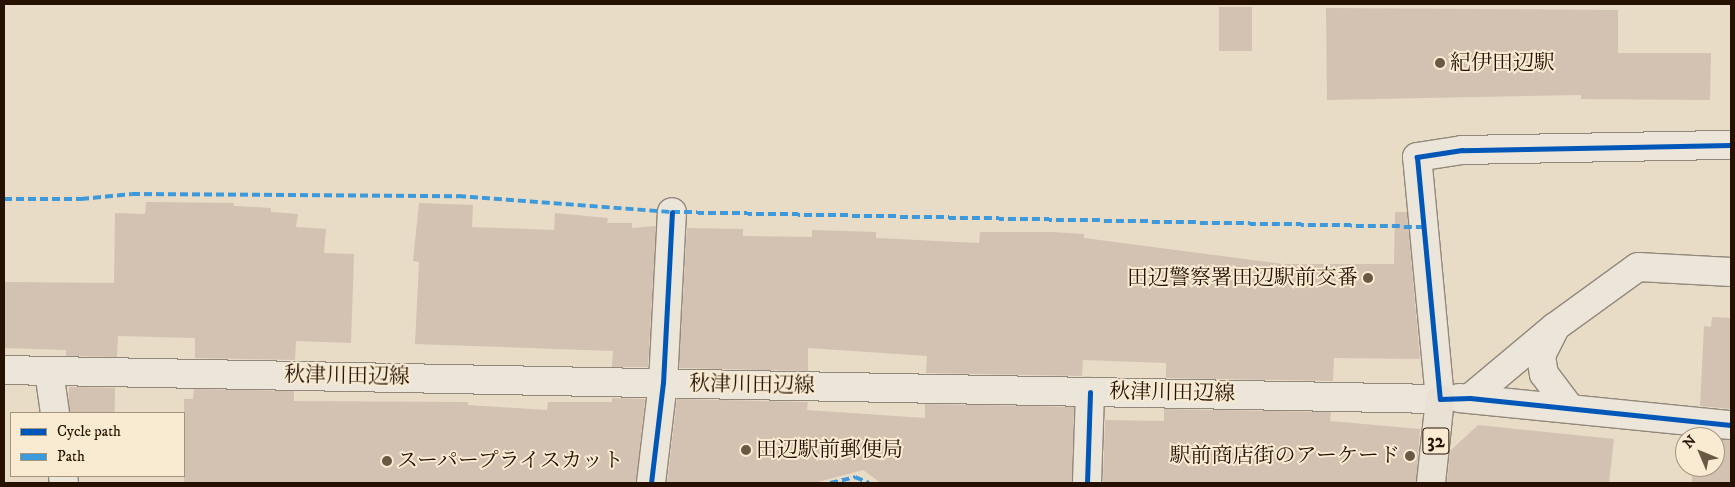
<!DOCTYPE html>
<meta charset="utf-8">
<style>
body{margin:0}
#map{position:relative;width:1735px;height:487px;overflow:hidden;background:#e8dcc6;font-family:"IM FELL DW Pica","Noto Serif JP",serif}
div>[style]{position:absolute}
.building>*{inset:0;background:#d3c1b2;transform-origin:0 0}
.roads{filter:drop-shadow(1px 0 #92887a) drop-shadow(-1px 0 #92887a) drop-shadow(0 1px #92887a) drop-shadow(0 -1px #92887a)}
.street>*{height:28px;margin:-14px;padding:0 14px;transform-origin:14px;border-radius:14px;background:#ebe5da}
.secondary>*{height:28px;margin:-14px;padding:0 14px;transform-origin:14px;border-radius:14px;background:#ebe5da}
.primary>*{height:28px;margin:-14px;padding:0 14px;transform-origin:14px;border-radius:14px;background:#e8e1d4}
.quiet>*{height:4px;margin-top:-2px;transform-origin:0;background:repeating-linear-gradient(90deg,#3c9adc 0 8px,transparent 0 12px)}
.cycleway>*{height:5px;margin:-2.5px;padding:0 2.5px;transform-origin:2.5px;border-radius:2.5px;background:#0057b8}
.dots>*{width:14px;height:14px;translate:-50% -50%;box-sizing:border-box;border:2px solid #f8ebd2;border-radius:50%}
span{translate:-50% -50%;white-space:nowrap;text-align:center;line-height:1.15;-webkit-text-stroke:4px #f8ebd2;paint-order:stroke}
.shield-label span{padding:1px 4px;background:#f8ebd2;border:1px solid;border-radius:4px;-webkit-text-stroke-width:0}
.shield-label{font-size:20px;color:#261100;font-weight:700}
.poi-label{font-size:21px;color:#261100}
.left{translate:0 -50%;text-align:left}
.right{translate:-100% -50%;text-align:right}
.street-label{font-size:21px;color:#261100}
.frame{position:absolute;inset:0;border:5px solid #261100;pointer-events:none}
.legend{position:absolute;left:10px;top:412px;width:175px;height:65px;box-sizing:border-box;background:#f8ebd2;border:1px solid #a4947e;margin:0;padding:6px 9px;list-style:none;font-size:15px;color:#261100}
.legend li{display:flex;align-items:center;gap:10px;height:25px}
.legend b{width:25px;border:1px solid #a4947e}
.north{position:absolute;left:1675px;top:427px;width:50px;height:50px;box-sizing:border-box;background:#f8ebd2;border:1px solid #a4947e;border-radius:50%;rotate:315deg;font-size:14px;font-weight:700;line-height:20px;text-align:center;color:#261100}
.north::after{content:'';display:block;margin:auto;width:18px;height:22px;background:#6a5845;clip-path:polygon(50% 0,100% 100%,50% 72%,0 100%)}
</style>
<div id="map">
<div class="building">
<div style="left:1219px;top:7px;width:33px;height:44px"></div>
<div style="clip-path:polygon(1326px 8px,1618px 10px,1618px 53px,1711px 53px,1710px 100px,1581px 99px,1581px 95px,1327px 100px)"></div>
<div style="clip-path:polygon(146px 202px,234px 203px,234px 206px,271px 208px,271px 212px,298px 214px,296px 227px,326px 229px,324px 253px,354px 254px,351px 343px,296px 341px,295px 360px,195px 358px,195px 338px,118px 336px,117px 357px,66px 356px,66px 350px,4px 348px,4px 282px,114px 283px,115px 213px,145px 214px)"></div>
<div style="clip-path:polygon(419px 203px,473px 205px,472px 227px,554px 230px,555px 213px,608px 218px,607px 223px,632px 223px,632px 228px,656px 226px,648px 367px,612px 367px,613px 351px,415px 344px,419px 262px,413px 261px)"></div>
<div style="clip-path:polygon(1395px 212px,1407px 212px,1420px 359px,1334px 358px,1333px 381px,1166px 378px,1166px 363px,1083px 360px,1082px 376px,926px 373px,927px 356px,808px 348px,808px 371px,679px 368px,687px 228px,743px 229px,743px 236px,812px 237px,812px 230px,876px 232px,876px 238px,979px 243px,980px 232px,1052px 232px,1084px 234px,1084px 238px,1283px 264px,1394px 264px)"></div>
<div style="clip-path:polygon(1712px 317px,1731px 318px,1731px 409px,1700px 406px,1704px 326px,1711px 327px)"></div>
<div style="left:69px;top:387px;width:46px;height:26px;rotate:1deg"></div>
<div style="clip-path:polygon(194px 389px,294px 391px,294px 401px,468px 402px,468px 405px,547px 410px,548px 402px,612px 402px,612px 398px,645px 399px,636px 483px,184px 482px,184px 399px,193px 399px)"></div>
<div style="clip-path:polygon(677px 399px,808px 402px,807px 410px,925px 418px,925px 404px,1074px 407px,1072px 483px,881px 483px,863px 470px,814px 483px,667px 483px)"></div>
<div style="clip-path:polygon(1164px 409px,1331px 412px,1330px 421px,1420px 429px,1416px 483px,1103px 483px,1105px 420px,1164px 421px)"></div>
<div style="clip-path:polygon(1478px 425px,1614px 439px,1609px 483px,1447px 483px,1450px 451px)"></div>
<div style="clip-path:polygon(1715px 439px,1731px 440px,1731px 483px,1692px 483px,1692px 467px,1715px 467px)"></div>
</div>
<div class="roads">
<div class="street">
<div style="left:1555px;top:328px;width:31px;rotate:117deg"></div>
<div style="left:1541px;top:356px;width:18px;rotate:81deg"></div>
<div style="left:1544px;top:374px;width:41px;rotate:52.9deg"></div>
<div style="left:49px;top:371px;width:42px;rotate:81.9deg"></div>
<div style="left:1459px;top:398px;width:273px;rotate:5.7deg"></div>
<div style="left:1470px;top:398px;width:111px;rotate:-39.9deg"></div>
<div style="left:1555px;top:327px;width:102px;rotate:-35.9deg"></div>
<div style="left:1638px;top:267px;width:93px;rotate:3.1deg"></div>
<div style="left:63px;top:476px;width:7px;rotate:82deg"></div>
<div style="left:651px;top:483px;width:101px;rotate:-83.2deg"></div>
<div style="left:663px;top:383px;width:171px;rotate:-87deg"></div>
<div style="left:1087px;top:483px;width:91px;rotate:-88.1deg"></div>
</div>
<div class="secondary">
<div style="left:4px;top:370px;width:1436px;rotate:1.16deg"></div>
<div style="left:1440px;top:399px;width:243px;rotate:-95.4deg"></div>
<div style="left:1417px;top:157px;width:46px;rotate:-8.8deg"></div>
<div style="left:1462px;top:150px;width:269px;rotate:-1.1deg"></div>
</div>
<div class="primary">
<div style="left:1431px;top:483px;width:84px;rotate:-83.9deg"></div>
</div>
</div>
<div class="quiet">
<div style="left:4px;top:199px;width:77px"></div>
<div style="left:81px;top:199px;width:51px;rotate:-5.6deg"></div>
<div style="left:132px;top:194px;width:326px;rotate:0.4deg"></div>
<div style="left:458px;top:196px;width:215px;rotate:4.3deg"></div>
<div style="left:672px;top:212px;width:752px;rotate:1.14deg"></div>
<div style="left:830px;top:483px;width:26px;rotate:-13deg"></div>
<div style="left:855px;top:477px;width:15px;rotate:23deg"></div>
</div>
<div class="cycleway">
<div style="left:1731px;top:145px;width:269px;rotate:178.9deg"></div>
<div style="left:1462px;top:150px;width:46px;rotate:171.2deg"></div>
<div style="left:1417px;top:157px;width:243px;rotate:84.6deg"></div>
<div style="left:1440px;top:399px;width:30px;rotate:-2deg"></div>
<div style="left:1470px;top:398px;width:262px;rotate:5.9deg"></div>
<div style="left:651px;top:483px;width:101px;rotate:-83.2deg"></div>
<div style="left:663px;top:383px;width:171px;rotate:-87deg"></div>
<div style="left:1087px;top:483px;width:91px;rotate:-88.1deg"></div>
</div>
<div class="dots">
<div style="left:1440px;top:63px;background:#6a5845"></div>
<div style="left:1368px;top:278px;background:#6a5845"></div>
<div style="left:746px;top:450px;background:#6a5845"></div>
<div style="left:1410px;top:456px;background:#6a5845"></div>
<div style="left:387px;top:461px;background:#6a5845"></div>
</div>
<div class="shield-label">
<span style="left:1436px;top:441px">32</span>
</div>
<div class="poi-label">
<span class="left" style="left:1450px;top:63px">紀伊田辺駅</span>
<span class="right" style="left:1358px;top:278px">田辺警察署田辺駅前交番</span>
<span class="left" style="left:756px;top:450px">田辺駅前郵便局</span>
<span class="right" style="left:1400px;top:456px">駅前商店街のアーケード</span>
<span class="left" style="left:397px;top:461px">スーパープライスカット</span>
</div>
<div class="street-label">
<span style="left:347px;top:376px;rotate:1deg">秋津川田辺線</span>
<span style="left:752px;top:385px;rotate:1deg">秋津川田辺線</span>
<span style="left:1172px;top:393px;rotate:1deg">秋津川田辺線</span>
</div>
<div class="frame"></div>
<ul class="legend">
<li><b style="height:6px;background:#0057b8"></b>Cycle path</li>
<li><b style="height:6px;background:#3c9adc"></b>Path</li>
</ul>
<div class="north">N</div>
</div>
